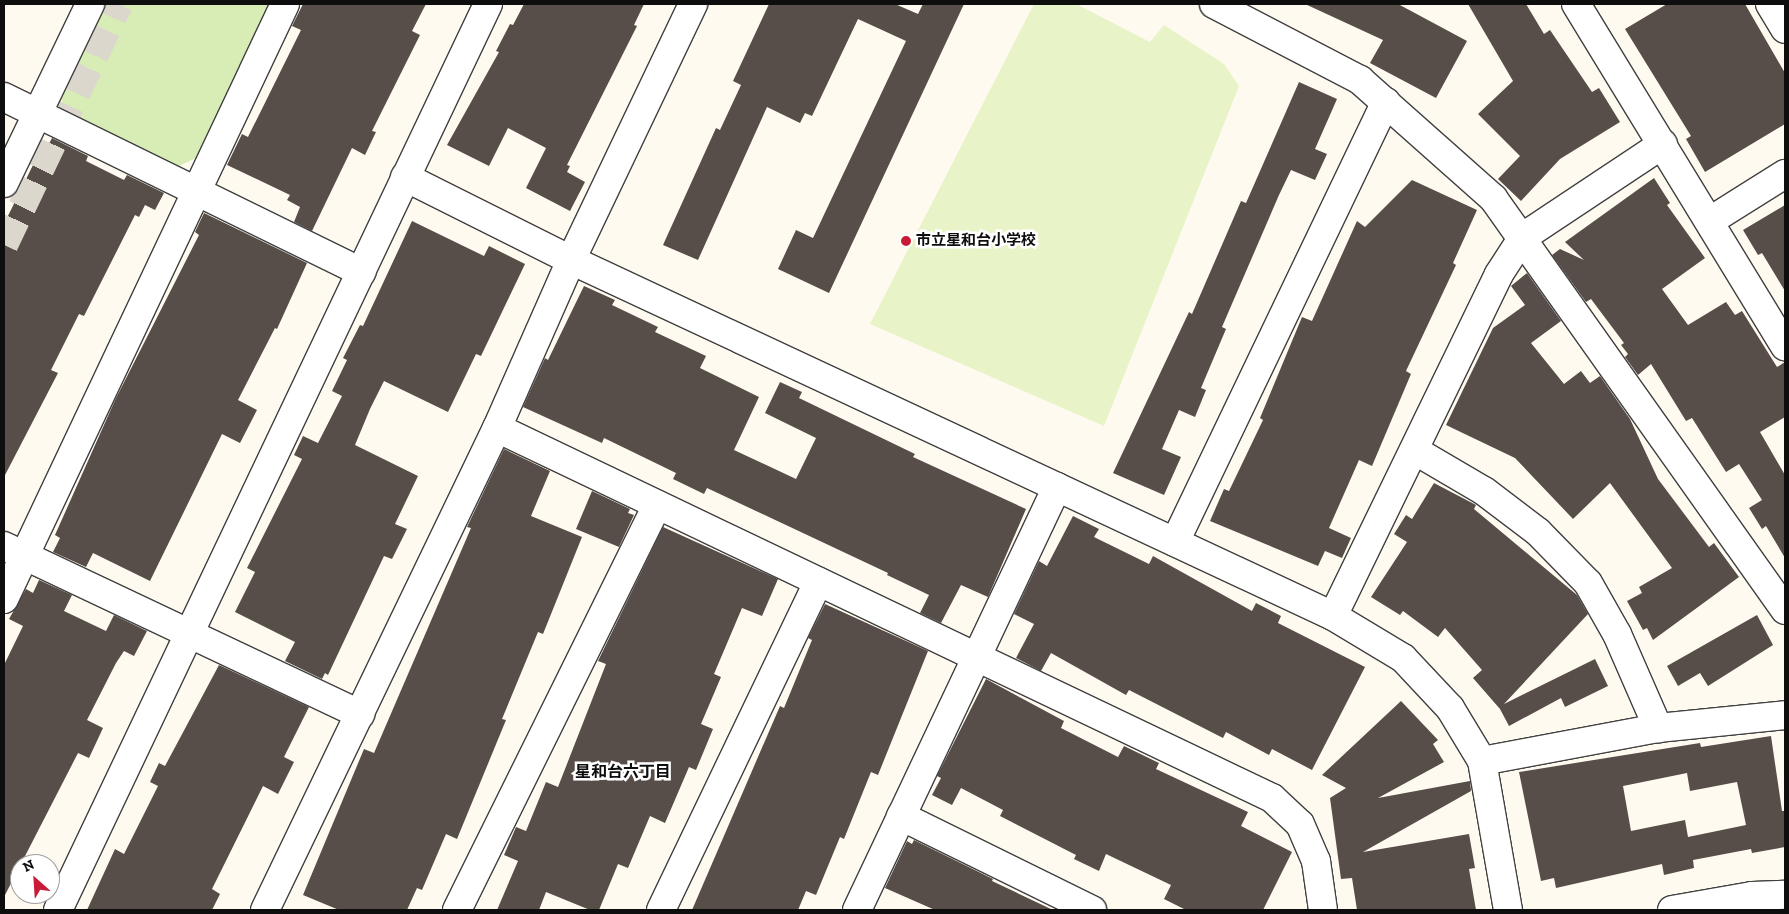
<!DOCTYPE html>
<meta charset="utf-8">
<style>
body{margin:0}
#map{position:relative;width:1789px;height:914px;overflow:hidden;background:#fffaef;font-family:"Zilla Slab","Noto Sans JP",serif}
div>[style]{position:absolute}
.green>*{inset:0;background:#d8ecb5}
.pitch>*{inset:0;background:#e9f3c8}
.building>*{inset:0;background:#574d49}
.highway-tunnel>*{height:28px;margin-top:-14px;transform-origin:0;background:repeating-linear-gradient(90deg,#dbd7cd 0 28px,transparent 0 42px)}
.roads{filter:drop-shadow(1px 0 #414141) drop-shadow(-1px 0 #414141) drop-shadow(0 1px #414141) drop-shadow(0 -1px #414141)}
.minor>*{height:28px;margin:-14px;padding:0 14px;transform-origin:14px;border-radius:14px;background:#fff}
.dots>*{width:14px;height:14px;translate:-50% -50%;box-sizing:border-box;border:2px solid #fff;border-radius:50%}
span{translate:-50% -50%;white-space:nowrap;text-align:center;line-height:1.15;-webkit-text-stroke:5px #fff;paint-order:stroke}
.poi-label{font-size:15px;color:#0e0e0e;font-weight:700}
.left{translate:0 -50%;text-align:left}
.neighbourhood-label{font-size:16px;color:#0e0e0e;font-weight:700}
.frame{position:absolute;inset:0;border:5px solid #0e0e0e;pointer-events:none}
.north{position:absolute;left:10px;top:854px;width:50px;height:50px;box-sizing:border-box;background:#fff;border:1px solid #9f9f9f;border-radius:50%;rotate:334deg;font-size:14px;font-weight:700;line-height:20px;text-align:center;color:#0e0e0e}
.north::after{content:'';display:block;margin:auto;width:18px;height:22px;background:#c81c36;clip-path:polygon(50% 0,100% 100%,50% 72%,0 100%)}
</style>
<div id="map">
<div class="green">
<div style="clip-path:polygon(104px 4px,270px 4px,198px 157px,177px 167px,68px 113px,59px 95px)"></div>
</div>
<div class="pitch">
<div style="clip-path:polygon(1034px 4px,1076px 4px,1150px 42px,1164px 25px,1224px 64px,1239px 86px,1104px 426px,870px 324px)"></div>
</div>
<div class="building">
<div style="clip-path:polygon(303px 4px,426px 4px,412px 31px,420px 35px,372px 131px,376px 132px,365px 155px,352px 148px,312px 231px,294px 222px,300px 207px,287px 200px,290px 195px,227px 165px,242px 134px,248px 137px,301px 30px,292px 26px)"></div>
<div style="clip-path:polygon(524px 4px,644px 4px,634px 25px,637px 26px,567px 165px,570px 166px,567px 172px,585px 182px,570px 211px,526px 188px,546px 148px,508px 128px,489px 166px,447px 145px,499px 52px,496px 51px,510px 24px,513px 25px)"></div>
<div style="clip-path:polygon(769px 4px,895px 4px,918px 14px,923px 4px,964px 4px,829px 293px,778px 269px,796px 230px,813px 238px,906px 41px,858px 19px,812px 116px,805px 113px,800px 123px,767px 107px,698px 260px,663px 245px,716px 128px,720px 130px,741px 85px,733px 81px)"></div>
<div style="clip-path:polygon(1305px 4px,1398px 4px,1467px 41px,1436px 98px,1370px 63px,1383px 40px)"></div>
<div style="clip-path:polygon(1468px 4px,1526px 4px,1544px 34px,1550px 30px,1592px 92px,1599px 88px,1620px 122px,1560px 159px,1521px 201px,1498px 179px,1520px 156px,1478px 114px,1513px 81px)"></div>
<div style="clip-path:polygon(1667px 4px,1745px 4px,1785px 73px,1785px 124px,1705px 172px,1686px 139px,1691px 136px,1625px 29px)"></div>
<div style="clip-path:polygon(1299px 82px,1337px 99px,1315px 149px,1327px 154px,1315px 180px,1291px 170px,1279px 195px,1222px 327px,1226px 329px,1201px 388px,1206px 390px,1195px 417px,1179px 410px,1162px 449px,1181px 457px,1164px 495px,1113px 473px,1189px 312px,1192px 314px,1241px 201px,1246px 203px)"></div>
<div style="clip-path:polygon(52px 138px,88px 156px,86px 161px,124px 180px,127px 175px,164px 193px,155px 210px,145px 205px,139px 217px,135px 215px,84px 316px,79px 314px,51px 370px,58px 373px,4px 477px,4px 224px,34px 163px,38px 165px)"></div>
<div style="clip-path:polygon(1654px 178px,1670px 203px,1667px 205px,1705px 258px,1662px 289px,1688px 325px,1726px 302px,1735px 315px,1742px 311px,1777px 367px,1785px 362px,1785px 417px,1760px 432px,1785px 475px,1785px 558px,1766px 526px,1762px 529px,1749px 508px,1762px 500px,1739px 464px,1726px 472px,1692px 418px,1686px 421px,1651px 364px,1638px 375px,1625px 357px,1628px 354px,1621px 345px,1624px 343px,1591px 299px,1586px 302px,1552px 255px,1560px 249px,1584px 260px,1565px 242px)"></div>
<div style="clip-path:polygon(1412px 180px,1477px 210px,1453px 263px,1456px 265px,1406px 371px,1411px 374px,1372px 466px,1359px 460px,1329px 528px,1351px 538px,1342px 558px,1325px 551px,1318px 566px,1210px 521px,1224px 489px,1229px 491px,1263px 420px,1260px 418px,1302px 317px,1312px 321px,1357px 221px,1365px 227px)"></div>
<div style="clip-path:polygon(1785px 205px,1785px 291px,1762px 253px,1758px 255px,1743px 230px)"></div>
<div style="clip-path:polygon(204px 213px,307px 263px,277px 329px,275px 328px,238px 400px,257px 410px,240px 443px,222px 434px,150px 581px,93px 553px,86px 567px,53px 552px,60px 538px,55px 535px,116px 398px,199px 235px,195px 232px)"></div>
<div style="clip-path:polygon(412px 221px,484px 256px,489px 246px,525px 264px,481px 356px,476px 354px,448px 412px,384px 381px,370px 409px,355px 445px,418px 476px,395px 524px,407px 529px,392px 559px,384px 556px,328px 675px,325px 673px,322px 679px,285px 661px,295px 642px,235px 612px,255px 572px,247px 568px,302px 459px,294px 455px,303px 436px,318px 443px,342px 396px,332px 391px,347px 360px,343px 358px,360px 325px,363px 326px)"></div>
<div style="clip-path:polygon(1527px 273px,1561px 321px,1531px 343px,1564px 384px,1581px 371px,1590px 383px,1600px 376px,1630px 419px,1658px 479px,1709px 547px,1714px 543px,1739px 577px,1653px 640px,1647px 628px,1643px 630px,1627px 601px,1642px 593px,1639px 587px,1672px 568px,1610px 483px,1573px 519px,1515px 458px,1446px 425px,1493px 328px,1525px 305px,1511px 286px)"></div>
<div style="clip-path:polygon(584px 286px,615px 300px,612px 305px,658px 327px,655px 332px,706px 356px,700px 368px,759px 397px,734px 450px,796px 479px,816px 438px,765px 413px,780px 382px,802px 392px,799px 398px,915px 454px,913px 457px,1026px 509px,988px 597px,961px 585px,941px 623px,920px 613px,929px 595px,887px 575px,888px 573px,707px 488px,704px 494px,673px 479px,676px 473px,604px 438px,602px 443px,523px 407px,545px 358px,548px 360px)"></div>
<div style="clip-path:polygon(504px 449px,550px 471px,531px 516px,582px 537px,543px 634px,538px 632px,502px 719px,506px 720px,457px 839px,446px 834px,422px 890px,417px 888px,407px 910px,339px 910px,303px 895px,364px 749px,374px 753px,471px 528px,467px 527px)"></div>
<div style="clip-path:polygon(1434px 483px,1476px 505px,1474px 509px,1577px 595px,1588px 614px,1504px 704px,1595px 659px,1608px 686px,1565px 707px,1561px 698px,1509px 726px,1500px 709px,1473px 678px,1482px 670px,1445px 628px,1438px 637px,1403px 611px,1400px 615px,1371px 597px,1407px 542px,1394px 534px,1406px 515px,1412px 519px)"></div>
<div style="clip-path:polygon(592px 491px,630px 509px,628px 513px,634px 515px,619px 547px,576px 529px)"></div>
<div style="clip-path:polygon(1073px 516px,1099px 529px,1094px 537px,1149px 564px,1153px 556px,1252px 611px,1256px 603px,1281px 616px,1278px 623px,1365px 667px,1312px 770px,1272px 749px,1269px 755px,1226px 732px,1223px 738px,1129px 690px,1126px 695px,1051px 653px,1041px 671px,1016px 658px,1034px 624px,1014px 614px,1039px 561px,1047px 566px)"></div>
<div style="clip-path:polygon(663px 527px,778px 579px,762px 616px,742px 608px,714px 674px,721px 677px,701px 724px,713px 729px,696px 770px,689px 767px,665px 823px,650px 816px,628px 868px,618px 864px,599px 910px,590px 910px,546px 892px,539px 910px,497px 910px,518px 861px,504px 855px,516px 827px,526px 831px,546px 782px,558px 787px,606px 664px,598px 661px)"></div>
<div style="clip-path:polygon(39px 580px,72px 595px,64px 611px,106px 631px,114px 615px,147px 631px,134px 656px,124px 651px,116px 663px,87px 720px,103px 728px,89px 758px,78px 753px,4px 897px,4px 665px,23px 626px,9px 619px,26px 589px,33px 593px)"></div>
<div style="clip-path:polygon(825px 604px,928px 651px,878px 775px,871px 772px,844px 839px,840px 837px,816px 895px,806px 891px,798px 910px,692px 910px,780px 706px,784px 708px,812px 640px,808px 638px)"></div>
<div style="clip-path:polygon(1757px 615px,1773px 645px,1708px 686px,1700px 673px,1678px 686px,1667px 666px)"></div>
<div style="clip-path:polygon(219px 665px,309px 707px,284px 757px,294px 762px,278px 794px,263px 786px,212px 889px,220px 894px,212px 910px,87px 910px,115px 849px,124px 854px,158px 786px,150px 782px,159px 763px,165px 766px)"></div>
<div style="clip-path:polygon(986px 679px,1064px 721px,1061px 728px,1118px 757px,1124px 746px,1159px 763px,1156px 769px,1248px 812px,1241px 826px,1292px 852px,1263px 910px,1186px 910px,1164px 899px,1171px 885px,1106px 854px,1099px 871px,1074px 859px,1076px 855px,1000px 816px,1003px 810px,961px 788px,952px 805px,932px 795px,941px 778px,937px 776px)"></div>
<div style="clip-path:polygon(1401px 701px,1438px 740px,1433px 744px,1444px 762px,1378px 798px,1470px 781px,1471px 791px,1363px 852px,1469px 834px,1475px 868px,1469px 869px,1476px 910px,1357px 910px,1352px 878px,1341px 879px,1330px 798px,1346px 788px,1322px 775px)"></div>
<div style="clip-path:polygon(evenodd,1771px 736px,1782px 811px,1785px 811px,1785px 847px,1752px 853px,1751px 849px,1693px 860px,1694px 868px,1664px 875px,1662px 864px,1556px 888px,1554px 878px,1541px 881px,1519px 772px,1700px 743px,1701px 747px,1771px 736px,1687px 773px,1690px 791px,1737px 782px,1746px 825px,1688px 837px,1685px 820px,1631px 831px,1623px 786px,1687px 773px)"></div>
<div style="clip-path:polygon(914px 840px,993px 879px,992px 881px,1053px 910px,935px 910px,885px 888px,907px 841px,912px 844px)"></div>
</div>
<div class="highway-tunnel">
<div style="left:4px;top:245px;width:267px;rotate:-64.5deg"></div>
</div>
<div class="roads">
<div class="minor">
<div style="left:1214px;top:4px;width:165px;rotate:27.5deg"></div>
<div style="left:1360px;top:80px;width:178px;rotate:41.6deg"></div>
<div style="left:1493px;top:198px;width:505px;rotate:54.67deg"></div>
<div style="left:1576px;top:4px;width:401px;rotate:58.6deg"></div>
<div style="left:1770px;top:4px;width:29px;rotate:59deg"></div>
<div style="left:4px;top:97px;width:398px;rotate:26.1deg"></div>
<div style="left:405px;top:177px;width:186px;rotate:26.6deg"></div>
<div style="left:571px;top:260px;width:841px;rotate:25.04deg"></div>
<div style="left:1333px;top:616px;width:82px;rotate:31deg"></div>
<div style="left:1403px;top:658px;width:69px;rotate:46.8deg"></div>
<div style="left:1450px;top:708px;width:62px;rotate:58.9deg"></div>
<div style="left:1482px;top:761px;width:151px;rotate:80.1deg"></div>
<div style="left:4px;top:183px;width:199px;rotate:-64.3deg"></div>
<div style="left:1710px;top:221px;width:89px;rotate:-32.1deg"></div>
<div style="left:497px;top:428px;width:859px;rotate:25.52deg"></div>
<div style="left:1272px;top:798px;width:38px;rotate:43deg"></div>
<div style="left:1300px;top:824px;width:40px;rotate:66.6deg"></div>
<div style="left:1316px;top:861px;width:49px;rotate:81.9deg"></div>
<div style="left:1414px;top:450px;width:81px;rotate:30.4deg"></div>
<div style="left:1484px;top:491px;width:68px;rotate:37.2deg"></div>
<div style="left:1538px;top:532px;width:71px;rotate:45.6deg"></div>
<div style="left:1588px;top:583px;width:59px;rotate:60.4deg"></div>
<div style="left:1617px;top:634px;width:103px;rotate:66.4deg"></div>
<div style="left:1175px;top:542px;width:488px;rotate:-64.4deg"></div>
<div style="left:4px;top:546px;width:394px;rotate:25.3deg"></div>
<div style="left:4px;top:599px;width:658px;rotate:-64.72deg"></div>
<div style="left:1333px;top:616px;width:380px;rotate:-64.1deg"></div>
<div style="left:1499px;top:274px;width:44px;rotate:-57deg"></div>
<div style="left:1523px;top:237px;width:168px;rotate:-33.6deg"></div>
<div style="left:1482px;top:761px;width:179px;rotate:-10.6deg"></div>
<div style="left:1658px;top:728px;width:128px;rotate:-5.8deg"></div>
<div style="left:901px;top:816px;width:213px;rotate:26.2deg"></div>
<div style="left:58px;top:910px;width:1003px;rotate:-64.61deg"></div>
<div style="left:265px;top:910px;width:535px;rotate:-64.3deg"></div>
<div style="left:497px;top:428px;width:184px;rotate:-66.2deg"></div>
<div style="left:571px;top:260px;width:284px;rotate:-64.5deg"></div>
<div style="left:457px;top:910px;width:452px;rotate:-63.7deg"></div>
<div style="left:661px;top:910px;width:364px;rotate:-64.4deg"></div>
<div style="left:857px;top:910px;width:468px;rotate:-64.7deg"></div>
<div style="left:1672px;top:910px;width:81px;rotate:-9.9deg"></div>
<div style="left:1752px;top:896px;width:33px;rotate:-2deg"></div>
</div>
</div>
<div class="dots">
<div style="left:906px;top:241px;background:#c81c36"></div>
</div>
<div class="poi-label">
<span class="left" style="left:916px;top:241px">市立星和台小学校</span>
</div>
<div class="neighbourhood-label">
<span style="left:623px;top:772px">星和台六丁目</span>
</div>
<div class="frame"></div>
<div class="north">N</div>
</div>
